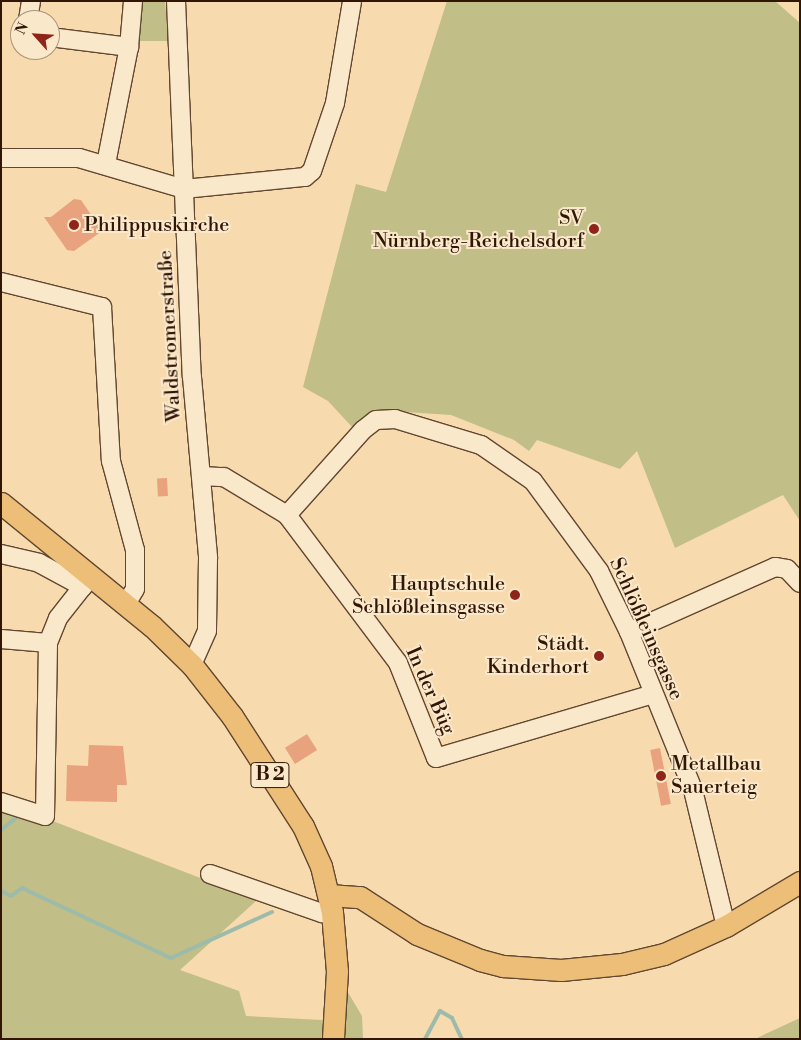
<!DOCTYPE html>
<meta charset="utf-8">
<style>
body{margin:0}
#map{position:relative;width:801px;height:1040px;overflow:hidden;background:#f7dbaf;font-family:"Libre Bodoni",serif}
div>[style]{position:absolute}
.green>*{inset:0;background:#c1be87}
.stream>*{height:4px;margin:-2px;padding:0 2px;transform-origin:2px;border-radius:2px;background:#9dbbaa}
.building>*{inset:0;background:#e8a27e;transform-origin:0 0}
.roads{filter:drop-shadow(1px 0 #624730) drop-shadow(-1px 0 #624730) drop-shadow(0 1px #624730) drop-shadow(0 -1px #624730)}
.minor>*{height:18px;margin:-9px;padding:0 9px;transform-origin:9px;border-radius:9px;background:#fae8cb}
.major>*{height:21px;margin:-10.5px;padding:0 10.5px;transform-origin:10.5px;border-radius:10.5px;background:#ecbe78}
.dots>*{width:14px;height:14px;translate:-50% -50%;box-sizing:border-box;border:2px solid #fae8cb;border-radius:50%}
span{translate:-50% -50%;white-space:nowrap;text-align:center;line-height:1.15;-webkit-text-stroke:4px #fae8cb;paint-order:stroke}
.shield-label span{padding:1px 4px;background:#fae8cb;border:1px solid;border-radius:4px;-webkit-text-stroke-width:0}
.shield-label{font-size:19px;color:#311606;font-weight:700}
.poi-label{font-size:20px;color:#311606}
.right{translate:-100% -50%;text-align:right}
.left{translate:0 -50%;text-align:left}
.street-label{font-size:20px;color:#311606}
.frame{position:absolute;inset:0;border:2px solid #311606;pointer-events:none}
.north{position:absolute;left:10px;top:10px;width:50px;height:50px;box-sizing:border-box;background:#fae8cb;border:1px solid #aa947c;border-radius:50%;rotate:296deg;font-size:14px;font-weight:700;line-height:20px;text-align:center;color:#311606}
.north::after{content:'';display:block;margin:auto;width:18px;height:22px;background:#8f2418;clip-path:polygon(50% 0,100% 100%,50% 72%,0 100%)}
</style>
<div id="map">
<div class="green">
<div style="clip-path:polygon(138px 1px,165px 1px,168px 41px,136px 41px)"></div>
<div style="clip-path:polygon(447px 1px,775px 1px,800px 23px,800px 521px,783px 495px,675px 548px,637px 451px,620px 469px,537px 440px,529px 451px,514px 440px,451px 415px,374px 410px,353px 428px,328px 401px,303px 387px,356px 184px,386px 192px)"></div>
<div style="clip-path:polygon(1px 801px,257px 900px,180px 970px,239px 991px,246px 1016px,322px 1020px,346px 989px,362px 1016px,363px 1039px,1px 1039px)"></div>
<div style="clip-path:polygon(800px 1018px,800px 1039px,756px 1039px,759px 1037px)"></div>
</div>
<div class="stream">
<div style="left:1px;top:830px;width:19px;rotate:-39deg"></div>
<div style="left:1px;top:891px;width:11px;rotate:27deg"></div>
<div style="left:11px;top:896px;width:14px;rotate:-36deg"></div>
<div style="left:22px;top:888px;width:165px;rotate:25.2deg"></div>
<div style="left:171px;top:958px;width:111px;rotate:-24.5deg"></div>
<div style="left:425px;top:1039px;width:32px;rotate:-62deg"></div>
<div style="left:440px;top:1011px;width:14px;rotate:30deg"></div>
<div style="left:452px;top:1018px;width:23px;rotate:65deg"></div>
</div>
<div class="building">
<div style="clip-path:polygon(74px 199px,81px 200px,102px 231px,74px 251px,67px 250px,44px 217px,51px 217px)"></div>
<div style="left:167px;top:478px;width:18px;height:10px;rotate:87deg"></div>
<div style="left:307px;top:734px;width:19px;height:26px;rotate:58deg"></div>
<div style="clip-path:polygon(89px 745px,123px 746px,127px 785px,117px 785px,117px 802px,66px 801px,67px 765px,88px 766px)"></div>
<div style="left:660px;top:748px;width:57px;height:10px;rotate:79deg"></div>
</div>
<div class="roads">
<div class="minor">
<div style="left:176px;top:1px;width:376px;rotate:87.6deg"></div>
<div style="left:192px;top:377px;width:182px;rotate:84.9deg"></div>
<div style="left:208px;top:558px;width:73px;rotate:90.8deg"></div>
<div style="left:207px;top:631px;width:37px;rotate:114deg"></div>
<div style="left:28px;top:20px;width:19px;rotate:-81deg"></div>
<div style="left:50px;top:37px;width:80px;rotate:7.2deg"></div>
<div style="left:1px;top:158px;width:78px"></div>
<div style="left:79px;top:158px;width:109px;rotate:16.4deg"></div>
<div style="left:184px;top:189px;width:122px;rotate:-5.7deg"></div>
<div style="left:305px;top:177px;width:9px;rotate:-41deg"></div>
<div style="left:312px;top:171px;width:72px;rotate:-71.3deg"></div>
<div style="left:335px;top:103px;width:103px;rotate:-80.5deg"></div>
<div style="left:106px;top:164px;width:119px;rotate:-78.9deg"></div>
<div style="left:129px;top:47px;width:46px;rotate:-85deg"></div>
<div style="left:1px;top:282px;width:104px;rotate:13.9deg"></div>
<div style="left:102px;top:307px;width:154px;rotate:86.7deg"></div>
<div style="left:111px;top:461px;width:92px;rotate:74.9deg"></div>
<div style="left:135px;top:550px;width:39px;rotate:90deg"></div>
<div style="left:135px;top:589px;width:17px;rotate:121deg"></div>
<div style="left:202px;top:476px;width:22px;rotate:3deg"></div>
<div style="left:224px;top:477px;width:74px;rotate:31.1deg"></div>
<div style="left:287px;top:515px;width:185px;rotate:53.1deg"></div>
<div style="left:398px;top:663px;width:102px;rotate:68.2deg"></div>
<div style="left:436px;top:758px;width:226px;rotate:-16.4deg"></div>
<div style="left:287px;top:515px;width:114px;rotate:-48.2deg"></div>
<div style="left:363px;top:430px;width:16px;rotate:-38deg"></div>
<div style="left:376px;top:420px;width:19px;rotate:-3deg"></div>
<div style="left:395px;top:419px;width:90px;rotate:16.8deg"></div>
<div style="left:481px;top:445px;width:63px;rotate:34.7deg"></div>
<div style="left:533px;top:481px;width:112px;rotate:53.7deg"></div>
<div style="left:599px;top:571px;width:68px;rotate:63.8deg"></div>
<div style="left:629px;top:632px;width:170px;rotate:67.9deg"></div>
<div style="left:693px;top:790px;width:140px;rotate:76.4deg"></div>
<div style="left:1px;top:554px;width:39px;rotate:13deg"></div>
<div style="left:39px;top:563px;width:50px;rotate:28.6deg"></div>
<div style="left:629px;top:632px;width:160px;rotate:-24deg"></div>
<div style="left:775px;top:567px;width:12px;rotate:9deg"></div>
<div style="left:787px;top:569px;width:19px;rotate:47deg"></div>
<div style="left:1px;top:639px;width:47px;rotate:4.9deg"></div>
<div style="left:1px;top:802px;width:46px;rotate:17.7deg"></div>
<div style="left:45px;top:816px;width:173px;rotate:-89deg"></div>
<div style="left:48px;top:643px;width:27px;rotate:-68deg"></div>
<div style="left:58px;top:618px;width:53px;rotate:-51.8deg"></div>
<div style="left:210px;top:874px;width:119px;rotate:19.2deg"></div>
<div style="left:322px;top:913px;width:10px;rotate:-6deg"></div>
</div>
<div class="major">
<div style="left:1px;top:503px;width:195px;rotate:39.2deg"></div>
<div style="left:152px;top:626px;width:56px;rotate:44.3deg"></div>
<div style="left:192px;top:665px;width:65px;rotate:51.9deg"></div>
<div style="left:232px;top:716px;width:131px;rotate:57.2deg"></div>
<div style="left:303px;top:826px;width:44px;rotate:65.8deg"></div>
<div style="left:321px;top:866px;width:47px;rotate:76.6deg"></div>
<div style="left:332px;top:912px;width:59px;rotate:85.2deg"></div>
<div style="left:337px;top:971px;width:68px;rotate:93.4deg"></div>
<div style="left:329px;top:895px;width:31px;rotate:4deg"></div>
<div style="left:360px;top:897px;width:68px;rotate:33deg"></div>
<div style="left:417px;top:934px;width:68px;rotate:22.4deg"></div>
<div style="left:480px;top:960px;width:24px;rotate:15deg"></div>
<div style="left:503px;top:966px;width:58px;rotate:3.9deg"></div>
<div style="left:561px;top:970px;width:61px;rotate:-5.6deg"></div>
<div style="left:622px;top:964px;width:43px;rotate:-13.4deg"></div>
<div style="left:664px;top:954px;width:68px;rotate:-24.3deg"></div>
<div style="left:726px;top:926px;width:86px;rotate:-30.7deg"></div>
</div>
</div>
<div class="dots">
<div style="left:74px;top:225px;background:#8f2418"></div>
<div style="left:594px;top:229px;background:#8f2418"></div>
<div style="left:515px;top:595px;background:#8f2418"></div>
<div style="left:599px;top:656px;background:#8f2418"></div>
<div style="left:661px;top:776px;background:#8f2418"></div>
</div>
<div class="shield-label">
<span style="left:270px;top:775px">B 2</span>
</div>
<div class="poi-label">
<span class="right" style="left:584px;top:230px">SV<br>Nürnberg-Reichelsdorf</span>
<span class="left" style="left:84px;top:225px">Philippuskirche</span>
<span class="right" style="left:505px;top:596px">Hauptschule<br>Schlößleinsgasse</span>
<span class="right" style="left:589px;top:656px">Städt.<br>Kinderhort</span>
<span class="left" style="left:671px;top:776px">Metallbau<br>Sauerteig</span>
</div>
<div class="street-label">
<span style="left:170px;top:336px;rotate:-93deg">Waldstromerstraße</span>
<span style="left:646px;top:629px;rotate:66deg">Schlößleinsgasse</span>
<span style="left:430px;top:691px;rotate:66deg">In der Büg</span>
</div>
<div class="frame"></div>
<div class="north">N</div>
</div>
